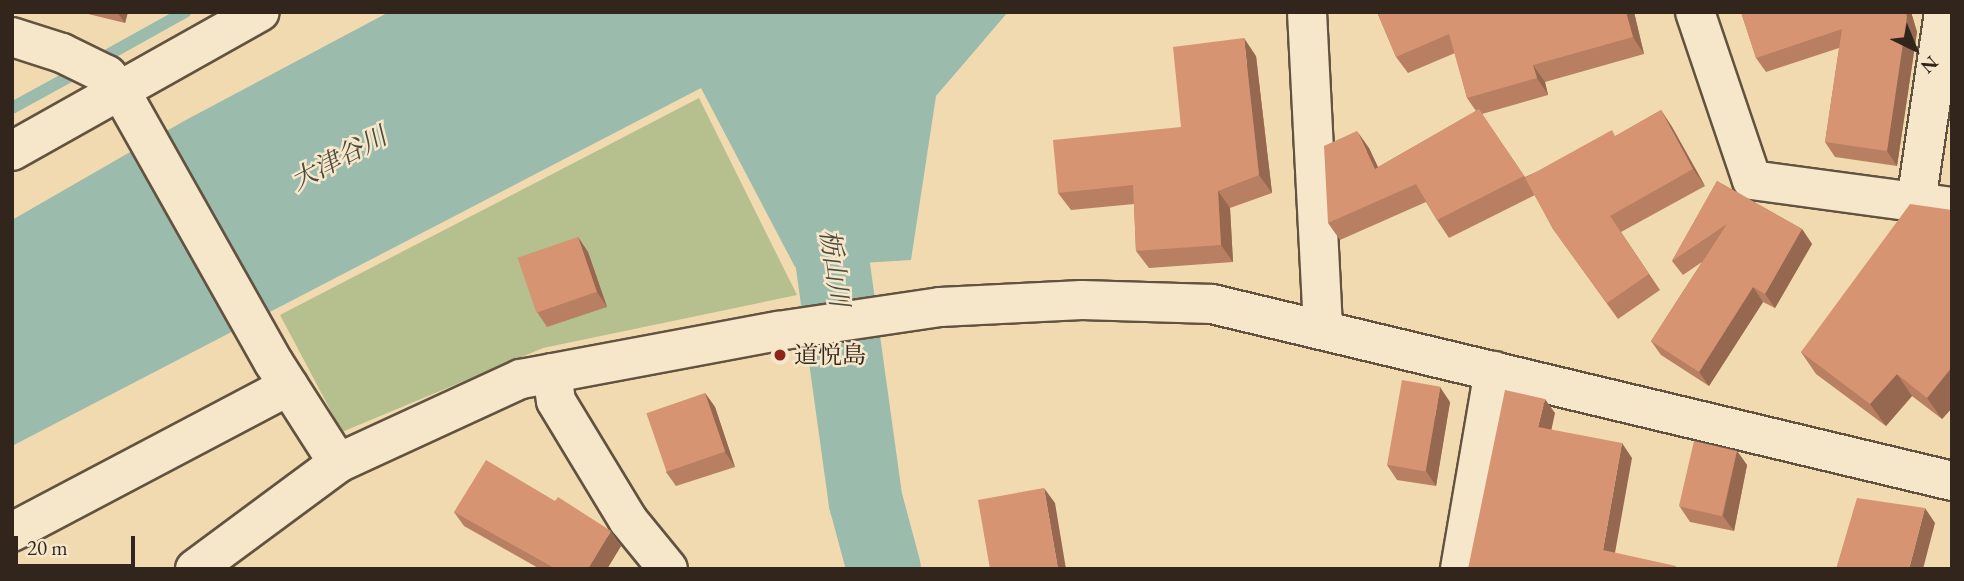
<!DOCTYPE html>
<meta charset="utf-8">
<style>
body{margin:0}
#map{position:relative;width:1964px;height:581px;overflow:hidden;background:#f1daaf;font-family:"EB Garamond","Noto Serif JP",serif}
div>[style]{position:absolute}
.green>*{inset:0;background:#b6c08e}
.water>*{inset:0;background:#9bbbac}
.stream>*{height:12px;margin:-6px;padding:0 6px;transform-origin:6px;border-radius:6px;background:#9bbbac}
.river>*{height:74px;margin:-37px;padding:0 37px;transform-origin:37px;border-radius:37px;background:#9bbbac}
.roads{filter:drop-shadow(2px 0 #625341) drop-shadow(-2px 0 #625341) drop-shadow(0 2px #625341) drop-shadow(0 -2px #625341)}
.minor>*{height:38px;margin:-19px;padding:0 19px;transform-origin:19px;border-radius:19px;background:#f6e7cb}
.wall>*{inset:0;background:#b87f62}
.shaded-wall>*{inset:0;background:#966850}
.building>*{inset:0;background:#d69472;transform-origin:0 0}
.dots>*{width:19px;height:19px;translate:-50% -50%;box-sizing:border-box;border:4px solid #f6e7cb;border-radius:50%}
span{translate:-50% -50%;white-space:nowrap;text-align:center;line-height:1.15;-webkit-text-stroke:5px #f6e7cb;paint-order:stroke}
.poi-label{font-size:24px;color:#32261c}
.left{translate:0 -50%;text-align:left}
.water-label{font-size:26px;color:#4c4b40;font-style:italic}
.frame{position:absolute;inset:0;border:14px solid #32261c;pointer-events:none}
.north{position:absolute;left:1880px;top:14px;width:70px;height:70px;-webkit-text-stroke:5px #f6e7cb;paint-order:stroke;rotate:137deg;font-size:19px;font-weight:700;line-height:28px;text-align:center;color:#32261c}
.north::after{content:'';display:block;margin:auto;width:24px;height:32px;background:#32261c;clip-path:polygon(50% 0,100% 100%,50% 72%,0 100%)}
.scale{position:absolute;left:14px;top:536px;width:121px;height:32px;box-sizing:border-box;border:4px solid #32261c;border-top:0;padding-left:9px;font-size:21px;line-height:24px;white-space:nowrap;color:#32261c;-webkit-text-stroke:5px #f6e7cb;paint-order:stroke}
</style>
<div id="map">
<div class="green">
<div style="clip-path:polygon(699px 98px,797px 295px,543px 348px,342px 432px,280px 315px)"></div>
</div>
<div class="water">
<div style="clip-path:polygon(389px 12px,1008px 12px,936px 96px,911px 260px,795px 267px,701px 88px,12px 446px,12px 220px,184px 121px)"></div>
</div>
<div class="stream">
<div style="left:97px;top:61px;width:101px;rotate:-29.1deg"></div>
<div style="left:12px;top:108px;width:79px;rotate:-28.8deg"></div>
</div>
<div class="river">
<div style="left:772px;top:12px;width:153px;rotate:72.5deg"></div>
<div style="left:818px;top:158px;width:347px;rotate:82.1deg"></div>
<div style="left:866px;top:502px;width:69px;rotate:75deg"></div>
</div>
<div class="roads">
<div class="minor">
<div style="left:1307px;top:12px;width:317px;rotate:87.1deg"></div>
<div style="left:1695px;top:12px;width:177px;rotate:71.3deg"></div>
<div style="left:1752px;top:180px;width:202px;rotate:7.7deg"></div>
<div style="left:12px;top:37px;width:52px;rotate:17.7deg"></div>
<div style="left:62px;top:53px;width:50px;rotate:26.1deg"></div>
<div style="left:107px;top:75px;width:20px;rotate:49deg"></div>
<div style="left:120px;top:90px;width:313px;rotate:60.6deg"></div>
<div style="left:274px;top:363px;width:119px;rotate:57.4deg"></div>
<div style="left:12px;top:151px;width:284px;rotate:-29.3deg"></div>
<div style="left:1916px;top:202px;width:192px;rotate:-81.6deg"></div>
<div style="left:552px;top:373px;width:28px;rotate:82deg"></div>
<div style="left:556px;top:401px;width:139px;rotate:58.8deg"></div>
<div style="left:628px;top:520px;width:63px;rotate:50.8deg"></div>
<div style="left:12px;top:532px;width:313px;rotate:-27.8deg"></div>
<div style="left:195px;top:569px;width:178px;rotate:-36.5deg"></div>
<div style="left:338px;top:463px;width:201px;rotate:-24.7deg"></div>
<div style="left:521px;top:379px;width:261px;rotate:-10.6deg"></div>
<div style="left:778px;top:331px;width:164px;rotate:-8.4deg"></div>
<div style="left:940px;top:307px;width:142px;rotate:-2.8deg"></div>
<div style="left:1082px;top:300px;width:130px;rotate:1.8deg"></div>
<div style="left:1212px;top:304px;width:761px;rotate:13.45deg"></div>
<div style="left:1460px;top:569px;width:201px;rotate:-80.3deg"></div>
</div>
</div>
<div class="wall">
<div style="clip-path:polygon(80px 12px,128px 12px,125px 23px)"></div>
<div style="clip-path:polygon(1377px 12px,1634px 12px,1644px 54px,1545px 82px,1548px 95px,1482px 114px,1525px 177px,1616px 136px,1661px 110px,1672px 127px,1705px 186px,1621px 232px,1660px 290px,1618px 319px,1553px 229px,1535px 195px,1449px 238px,1437px 220px,1426px 202px,1340px 240px,1328px 223px,1369px 148px,1378px 167px,1476px 111px,1467px 98px,1455px 53px,1408px 73px,1396px 57px)"></div>
<div style="clip-path:polygon(1741px 12px,1911px 12px,1917px 32px,1897px 166px,1835px 157px,1825px 142px,1839px 48px,1766px 72px,1756px 58px)"></div>
<div style="clip-path:polygon(1256px 56px,1272px 193px,1230px 208px,1233px 262px,1149px 268px,1136px 251px,1134px 204px,1071px 210px,1058px 193px,1181px 127px)"></div>
<div style="clip-path:polygon(1717px 181px,1802px 229px,1812px 244px,1775px 308px,1763px 302px,1709px 386px,1661px 355px,1651px 341px,1702px 262px,1683px 275px,1672px 261px)"></div>
<div style="clip-path:polygon(1952px 210px,1952px 408px,1942px 419px,1912px 396px,1886px 426px,1816px 374px,1801px 352px)"></div>
<div style="clip-path:polygon(578px 237px,588px 252px,607px 307px,547px 327px,537px 312px)"></div>
<div style="clip-path:polygon(705px 393px,715px 407px,735px 467px,676px 486px,666px 472px)"></div>
<div style="clip-path:polygon(1450px 402px,1436px 486px,1397px 480px,1387px 465px)"></div>
<div style="clip-path:polygon(1737px 451px,1747px 465px,1734px 531px,1690px 522px,1680px 507px)"></div>
<div style="clip-path:polygon(555px 501px,621px 546px,607px 569px,540px 569px,464px 526px,454px 512px)"></div>
</div>
<div class="shaded-wall">
<div style="clip-path:polygon(117px 12px,128px 12px,125px 23px)"></div>
<div style="clip-path:polygon(1626px 12px,1634px 12px,1644px 54px,1633px 37px)"></div>
<div style="clip-path:polygon(1906px 12px,1911px 12px,1917px 32px,1897px 166px,1887px 151px)"></div>
<div style="clip-path:polygon(1244px 38px,1256px 56px,1272px 193px,1259px 175px)"></div>
<div style="clip-path:polygon(1533px 65px,1545px 82px,1548px 95px,1537px 78px)"></div>
<div style="clip-path:polygon(1661px 110px,1672px 127px,1705px 186px,1693px 169px)"></div>
<div style="clip-path:polygon(1357px 131px,1369px 148px,1387px 187px,1375px 169px)"></div>
<div style="clip-path:polygon(1218px 191px,1230px 208px,1233px 262px,1221px 245px)"></div>
<div style="clip-path:polygon(1802px 229px,1812px 244px,1775px 308px,1765px 294px)"></div>
<div style="clip-path:polygon(578px 237px,588px 252px,607px 307px,597px 292px)"></div>
<div style="clip-path:polygon(1753px 287px,1763px 302px,1709px 386px,1699px 372px)"></div>
<div style="clip-path:polygon(1952px 367px,1952px 408px,1942px 419px,1927px 398px)"></div>
<div style="clip-path:polygon(1897px 374px,1912px 396px,1886px 426px,1870px 404px)"></div>
<div style="clip-path:polygon(1440px 387px,1450px 402px,1436px 486px,1426px 471px)"></div>
<div style="clip-path:polygon(705px 393px,715px 407px,735px 467px,725px 452px)"></div>
<div style="clip-path:polygon(1545px 399px,1555px 413px,1549px 441px,1538px 427px)"></div>
<div style="clip-path:polygon(1622px 443px,1632px 458px,1613px 564px,1603px 550px)"></div>
<div style="clip-path:polygon(1737px 451px,1747px 465px,1734px 531px,1723px 516px)"></div>
<div style="clip-path:polygon(1044px 488px,1055px 503px,1066px 569px,1058px 569px)"></div>
<div style="clip-path:polygon(1925px 508px,1935px 523px,1923px 569px,1909px 569px)"></div>
<div style="clip-path:polygon(611px 531px,621px 546px,607px 569px,588px 569px)"></div>
</div>
<div class="building">
<div style="clip-path:polygon(1377px 12px,1626px 12px,1633px 37px,1533px 65px,1537px 78px,1467px 98px,1449px 34px,1396px 57px)"></div>
<div style="clip-path:polygon(1741px 12px,1906px 12px,1907px 17px,1887px 151px,1825px 142px,1842px 29px,1756px 58px)"></div>
<div style="clip-path:polygon(1244px 38px,1259px 175px,1218px 191px,1221px 245px,1136px 251px,1133px 185px,1058px 193px,1053px 140px,1181px 127px,1173px 47px)"></div>
<div style="clip-path:polygon(1479px 109px,1524px 176px,1437px 220px,1416px 184px,1328px 223px,1324px 146px,1357px 131px,1375px 169px)"></div>
<div style="clip-path:polygon(1661px 110px,1693px 169px,1610px 216px,1649px 274px,1607px 303px,1553px 229px,1525px 178px,1612px 130px,1615px 136px)"></div>
<div style="clip-path:polygon(1717px 181px,1802px 229px,1765px 294px,1753px 287px,1699px 372px,1651px 341px,1727px 224px,1672px 261px)"></div>
<div style="clip-path:polygon(1910px 204px,1952px 210px,1952px 367px,1927px 398px,1897px 374px,1870px 404px,1801px 352px)"></div>
<div style="left:578px;top:237px;width:58px;height:64px;rotate:71deg"></div>
<div style="left:1402px;top:380px;width:39px;height:86px;rotate:10deg"></div>
<div style="clip-path:polygon(1505px 390px,1545px 399px,1538px 427px,1622px 443px,1603px 550px,1676px 566px,1675px 569px,1468px 569px)"></div>
<div style="left:705px;top:393px;width:62px;height:62px;rotate:71deg"></div>
<div style="left:1694px;top:441px;width:44px;height:67px;rotate:13deg"></div>
<div style="clip-path:polygon(486px 460px,555px 501px,558px 497px,611px 531px,588px 569px,556px 569px,454px 512px)"></div>
<div style="clip-path:polygon(1044px 488px,1058px 569px,990px 569px,978px 500px)"></div>
<div style="clip-path:polygon(1857px 498px,1925px 508px,1909px 569px,1836px 569px)"></div>
</div>
<div class="dots">
<div style="left:780px;top:355px;background:#8f2418"></div>
</div>
<div class="poi-label">
<span class="left" style="left:794px;top:355px">道悦島</span>
</div>
<div class="water-label">
<span style="left:339px;top:159px;rotate:-28deg">大津谷川</span>
<span style="left:834px;top:268px;rotate:82deg">栃山川</span>
</div>
<div class="frame"></div>
<div class="north">N</div>
<div class="scale">20 m</div>
</div>
